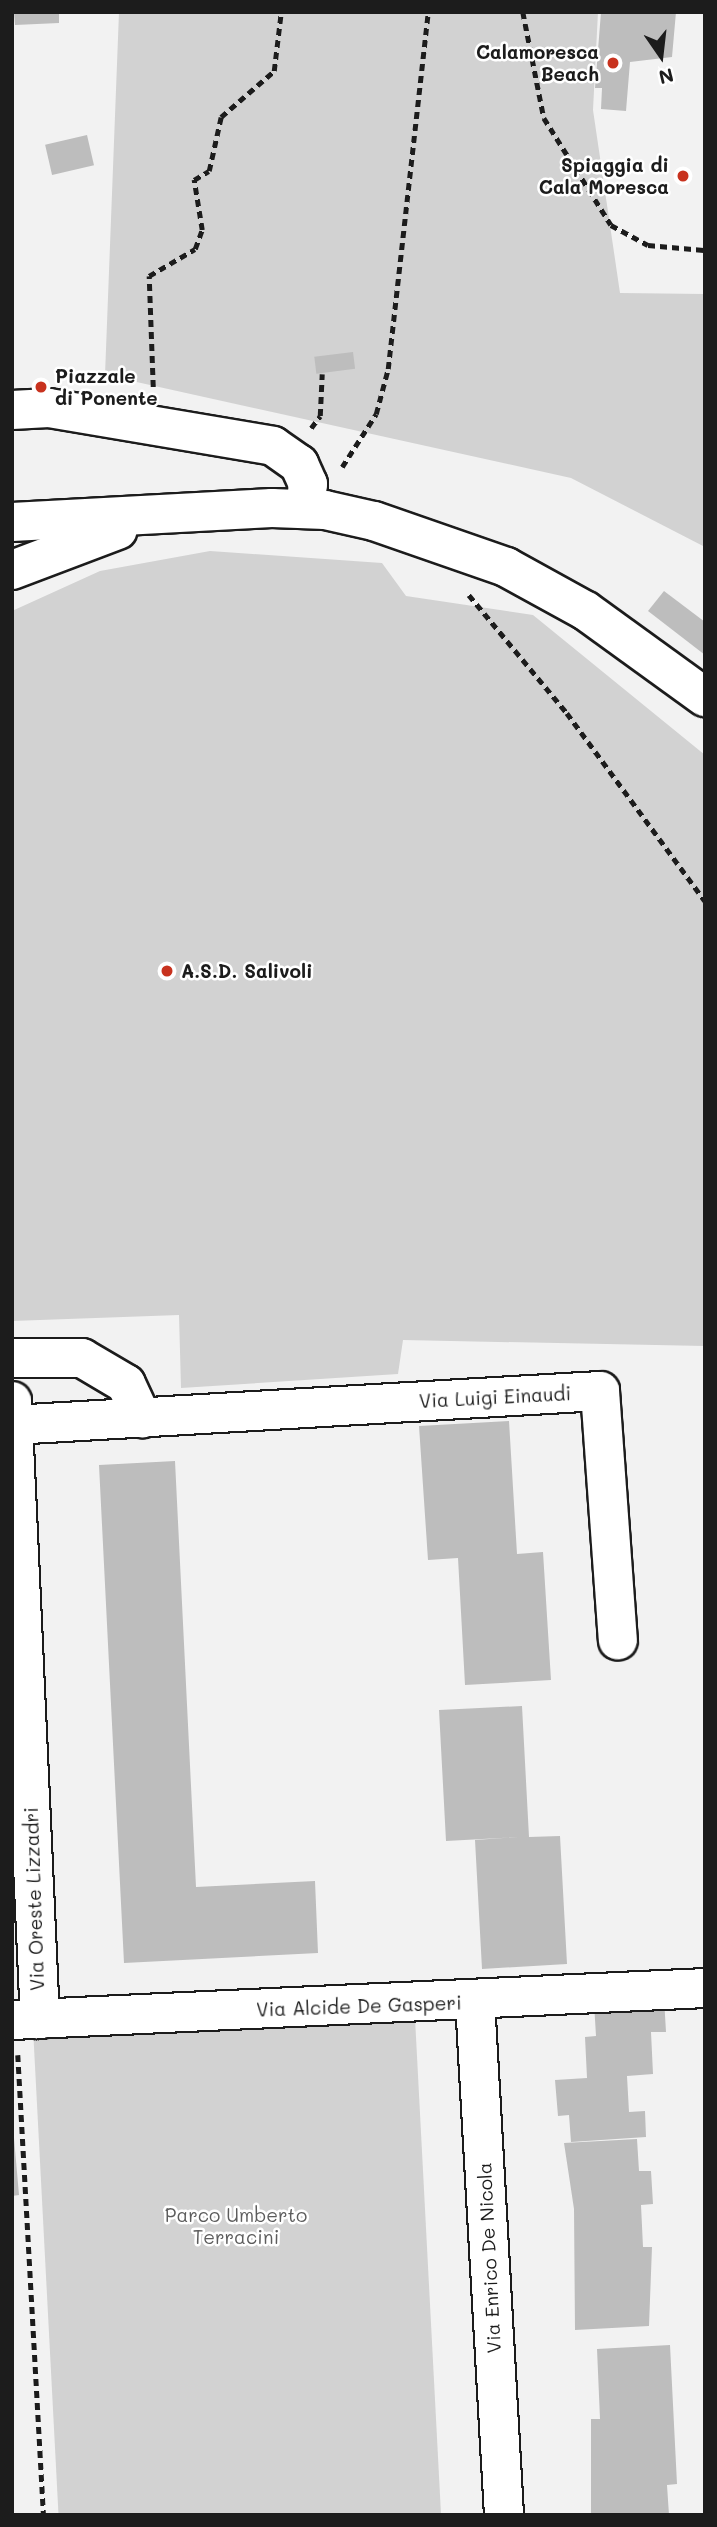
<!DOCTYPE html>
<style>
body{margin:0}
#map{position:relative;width:717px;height:2527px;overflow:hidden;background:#f2f2f2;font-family:Mali,sans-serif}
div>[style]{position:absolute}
.green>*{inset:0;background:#d2d2d2;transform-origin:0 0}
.building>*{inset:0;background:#bdbdbd;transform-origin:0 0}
.path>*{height:4.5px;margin-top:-2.25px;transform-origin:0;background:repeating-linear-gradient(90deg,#1c1c1c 0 7px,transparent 0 12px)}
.roads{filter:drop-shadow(2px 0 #1c1c1c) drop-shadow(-2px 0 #1c1c1c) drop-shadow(0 2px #1c1c1c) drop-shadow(0 -2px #1c1c1c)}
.minor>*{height:38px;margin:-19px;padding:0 19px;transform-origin:19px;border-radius:19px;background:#fff}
.dots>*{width:19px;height:19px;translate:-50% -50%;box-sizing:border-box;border:4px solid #fff;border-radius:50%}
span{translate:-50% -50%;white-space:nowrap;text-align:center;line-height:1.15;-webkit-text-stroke:5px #fff;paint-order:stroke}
.poi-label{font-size:19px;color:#1c1c1c;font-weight:700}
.right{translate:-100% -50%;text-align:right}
.left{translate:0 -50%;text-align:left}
.street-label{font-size:19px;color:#1c1c1c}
.park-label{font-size:19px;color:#5c5c5c}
.frame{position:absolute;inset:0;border:14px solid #1c1c1c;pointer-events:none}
.north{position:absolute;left:626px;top:21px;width:70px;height:70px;-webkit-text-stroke:5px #fff;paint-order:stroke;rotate:166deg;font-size:19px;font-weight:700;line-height:28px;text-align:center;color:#1c1c1c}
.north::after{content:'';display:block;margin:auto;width:24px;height:32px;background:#1c1c1c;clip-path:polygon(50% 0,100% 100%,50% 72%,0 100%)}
</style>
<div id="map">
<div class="green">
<div style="clip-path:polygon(119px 12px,598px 12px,593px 110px,620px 293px,705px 294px,705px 547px,571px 478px,105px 375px)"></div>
<div style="clip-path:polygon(210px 551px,382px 563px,406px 596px,533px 615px,705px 755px,705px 1346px,403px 1340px,398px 1374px,181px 1388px,179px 1315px,12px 1321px,12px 611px,100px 571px)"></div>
<div style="left:415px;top:2018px;width:498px;height:382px;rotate:87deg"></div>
</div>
<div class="building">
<div style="clip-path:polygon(14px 12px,59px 12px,59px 23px,15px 25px)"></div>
<div style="clip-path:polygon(601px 12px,676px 12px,672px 57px,630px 62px,626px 111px,601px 109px,602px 88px,595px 88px)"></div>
<div style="left:87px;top:135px;width:31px;height:43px;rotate:77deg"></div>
<div style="left:353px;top:352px;width:17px;height:39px;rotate:83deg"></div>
<div style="clip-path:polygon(664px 591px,705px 622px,705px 655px,648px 611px)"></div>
<div style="clip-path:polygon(509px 1421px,517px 1554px,543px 1552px,551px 1680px,465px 1685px,458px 1558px,428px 1560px,419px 1426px)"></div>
<div style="clip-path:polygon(175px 1461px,196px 1887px,315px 1881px,318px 1953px,124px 1963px,99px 1465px)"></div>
<div style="clip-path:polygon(522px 1706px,529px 1837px,560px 1836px,567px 1964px,482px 1969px,475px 1840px,519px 1837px,446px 1841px,439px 1710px)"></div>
<div style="clip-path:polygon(664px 1998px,666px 2032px,651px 2032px,653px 2074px,627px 2076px,629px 2112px,645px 2111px,646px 2137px,571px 2142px,569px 2115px,558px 2116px,555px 2080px,587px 2078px,585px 2037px,596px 2036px,594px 2003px)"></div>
<div style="clip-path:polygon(12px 2115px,19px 2195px,12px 2196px)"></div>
<div style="clip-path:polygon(637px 2139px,639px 2171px,651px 2171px,653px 2204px,641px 2205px,643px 2247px,652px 2247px,649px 2326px,575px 2330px,574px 2209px,564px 2143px)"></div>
<div style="clip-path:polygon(670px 2345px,677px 2484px,667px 2485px,669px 2515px,591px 2515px,591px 2419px,600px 2419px,597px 2349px)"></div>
</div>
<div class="path">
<div style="left:523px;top:12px;width:108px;rotate:78.8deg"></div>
<div style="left:544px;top:118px;width:126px;rotate:57.9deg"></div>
<div style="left:611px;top:225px;width:42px;rotate:28.4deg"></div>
<div style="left:648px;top:245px;width:56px;rotate:5.1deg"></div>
<div style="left:153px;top:387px;width:111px;rotate:-92.1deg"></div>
<div style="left:149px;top:276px;width:53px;rotate:-30.4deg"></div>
<div style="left:195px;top:249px;width:20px;rotate:-70deg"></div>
<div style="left:202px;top:230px;width:51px;rotate:-99.1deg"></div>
<div style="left:194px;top:180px;width:17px;rotate:-31deg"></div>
<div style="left:209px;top:171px;width:55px;rotate:-77.5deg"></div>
<div style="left:221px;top:117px;width:70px;rotate:-41deg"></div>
<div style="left:274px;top:71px;width:59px;rotate:-83.2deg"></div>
<div style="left:311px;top:428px;width:15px;rotate:-53deg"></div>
<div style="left:320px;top:416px;width:42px;rotate:-87.3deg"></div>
<div style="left:342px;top:467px;width:63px;rotate:-57.3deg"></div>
<div style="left:376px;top:414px;width:47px;rotate:-75.1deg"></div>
<div style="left:388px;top:369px;width:359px;rotate:-83.6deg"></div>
<div style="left:469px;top:595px;width:153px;rotate:50.3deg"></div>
<div style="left:567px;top:713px;width:233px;rotate:53.7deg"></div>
<div style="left:18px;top:2055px;width:461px;rotate:86.8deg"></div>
</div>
<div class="roads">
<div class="minor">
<div style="left:12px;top:410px;width:37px;rotate:-3deg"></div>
<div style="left:49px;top:408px;width:227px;rotate:9.6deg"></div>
<div style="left:273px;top:446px;width:32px;rotate:35deg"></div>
<div style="left:299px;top:464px;width:22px;rotate:66deg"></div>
<div style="left:308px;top:484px;width:25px;rotate:97deg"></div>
<div style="left:12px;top:522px;width:260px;rotate:-3.1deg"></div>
<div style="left:272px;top:508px;width:53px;rotate:2.2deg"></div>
<div style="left:325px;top:510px;width:50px;rotate:12.7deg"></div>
<div style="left:374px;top:521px;width:140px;rotate:19.2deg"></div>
<div style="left:506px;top:567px;width:91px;rotate:28.8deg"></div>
<div style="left:586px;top:611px;width:147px;rotate:35.9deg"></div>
<div style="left:12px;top:570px;width:113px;rotate:-20.7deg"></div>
<div style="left:12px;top:1358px;width:70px"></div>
<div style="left:82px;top:1358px;width:51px;rotate:30.6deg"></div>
<div style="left:126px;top:1384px;width:38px;rotate:65deg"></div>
<div style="left:12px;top:1401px;width:619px;rotate:87.41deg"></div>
<div style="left:12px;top:1425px;width:589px;rotate:-3.31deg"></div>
<div style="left:600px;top:1391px;width:250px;rotate:85.9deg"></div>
<div style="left:475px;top:2001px;width:515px;rotate:86.77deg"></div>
<div style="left:12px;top:2020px;width:694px;rotate:-2.64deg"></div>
</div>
</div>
<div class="dots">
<div style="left:613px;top:63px;background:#c8321e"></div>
<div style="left:683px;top:176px;background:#c8321e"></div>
<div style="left:41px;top:387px;background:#c8321e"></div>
<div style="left:167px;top:971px;background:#c8321e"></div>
</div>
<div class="poi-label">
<span class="right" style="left:599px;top:63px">Calamoresca<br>Beach</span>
<span class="right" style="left:669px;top:176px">Spiaggia di<br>Cala Moresca</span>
<span class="left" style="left:55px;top:387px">Piazzale<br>di Ponente</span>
<span class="left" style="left:181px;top:971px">A.S.D. Salivoli</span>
</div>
<div class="street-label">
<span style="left:495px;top:1397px;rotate:-3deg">Via Luigi Einaudi</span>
<span style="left:34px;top:1899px;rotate:-92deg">Via Oreste Lizzadri</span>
<span style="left:359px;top:2006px;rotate:-2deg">Via Alcide De Gasperi</span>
<span style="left:489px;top:2258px;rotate:-93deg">Via Enrico De Nicola</span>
</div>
<div class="park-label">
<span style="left:236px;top:2226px">Parco Umberto<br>Terracini</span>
</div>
<div class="frame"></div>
<div class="north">N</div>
</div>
